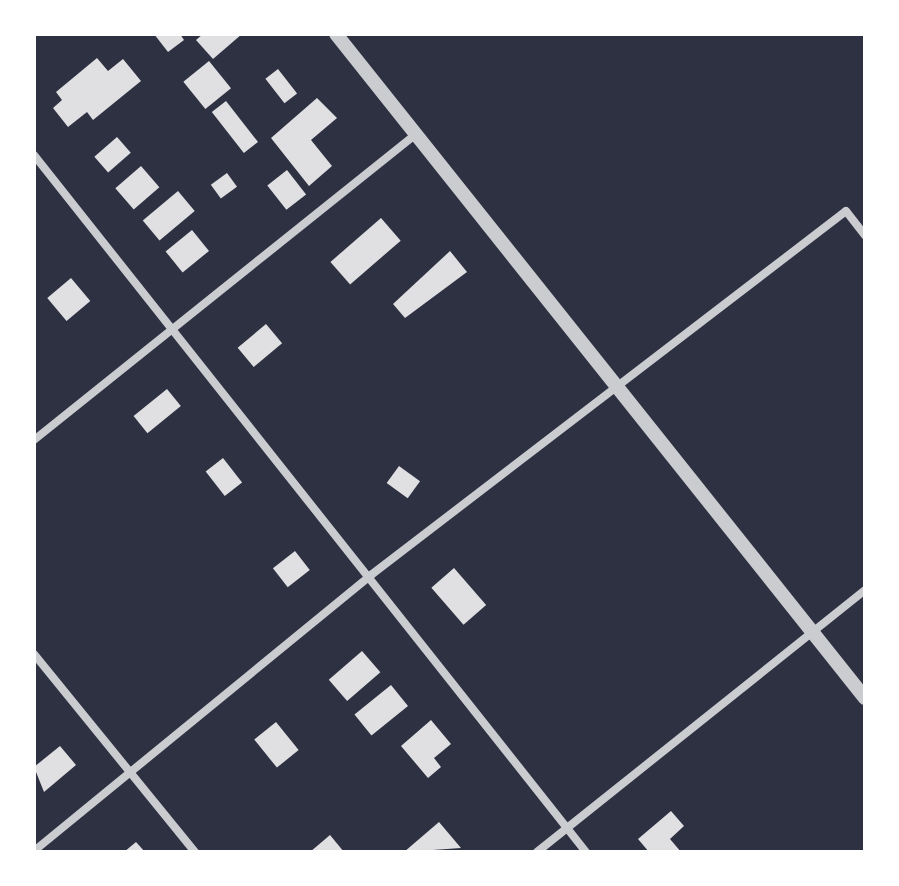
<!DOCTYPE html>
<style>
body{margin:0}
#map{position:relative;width:899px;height:886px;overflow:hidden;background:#2d3142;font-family:"PT Sans",sans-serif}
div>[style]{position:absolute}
.building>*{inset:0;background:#e0e0e3;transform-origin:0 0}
.minor>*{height:8px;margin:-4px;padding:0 4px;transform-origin:4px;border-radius:4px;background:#caccd0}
.tertiary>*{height:14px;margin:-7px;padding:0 7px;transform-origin:7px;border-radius:7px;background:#caccd0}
span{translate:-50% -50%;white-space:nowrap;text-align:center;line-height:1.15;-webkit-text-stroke:6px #fff;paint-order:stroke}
.frame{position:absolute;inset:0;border:36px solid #fff;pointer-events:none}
</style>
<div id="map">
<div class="building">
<div style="clip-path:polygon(154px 34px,180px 34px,184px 40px,168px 52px)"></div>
<div style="clip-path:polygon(203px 34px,242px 34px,213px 59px,196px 40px)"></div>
<div style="clip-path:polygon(97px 58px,108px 71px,123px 59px,141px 81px,93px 120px,87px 112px,68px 127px,53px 108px,62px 100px,56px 92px)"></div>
<div style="left:209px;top:61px;width:35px;height:33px;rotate:51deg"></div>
<div style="left:278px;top:69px;width:31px;height:16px;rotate:52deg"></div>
<div style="clip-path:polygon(317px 98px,337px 118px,311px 140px,332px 166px,309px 186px,271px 138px)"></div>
<div style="left:226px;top:101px;width:52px;height:18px;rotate:52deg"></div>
<div style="left:117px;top:137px;width:21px;height:30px;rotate:49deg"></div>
<div style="left:141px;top:166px;width:28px;height:34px;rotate:49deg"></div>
<div style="left:287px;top:170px;width:31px;height:25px;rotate:52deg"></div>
<div style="left:227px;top:173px;width:17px;height:20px;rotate:54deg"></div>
<div style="left:178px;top:191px;width:26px;height:46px;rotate:50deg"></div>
<div style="left:381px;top:218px;width:30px;height:67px;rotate:49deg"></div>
<div style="left:192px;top:230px;width:27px;height:34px;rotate:51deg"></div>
<div style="clip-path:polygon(450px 251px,467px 272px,405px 318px,393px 304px)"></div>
<div style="left:71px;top:278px;width:30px;height:31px;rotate:50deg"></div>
<div style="left:266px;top:324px;width:25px;height:37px;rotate:50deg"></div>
<div style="left:167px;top:389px;width:22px;height:43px;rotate:51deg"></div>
<div style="left:223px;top:458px;width:31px;height:22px;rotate:52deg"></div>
<div style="left:399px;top:466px;width:26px;height:21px;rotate:36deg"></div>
<div style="left:295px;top:551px;width:24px;height:28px;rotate:52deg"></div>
<div style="left:454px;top:568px;width:49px;height:30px;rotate:49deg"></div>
<div style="left:362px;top:651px;width:28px;height:44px;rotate:49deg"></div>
<div style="left:391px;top:685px;width:27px;height:47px;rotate:51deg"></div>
<div style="clip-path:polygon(431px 720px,451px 744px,434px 758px,441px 767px,428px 778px,401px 746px)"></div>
<div style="left:276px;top:722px;width:36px;height:28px;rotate:51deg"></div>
<div style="clip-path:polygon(60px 746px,76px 765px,44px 792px,34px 767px)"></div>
<div style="clip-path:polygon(671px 811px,684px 826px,670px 839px,681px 852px,649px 852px,638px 839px)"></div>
<div style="clip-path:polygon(439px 822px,461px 848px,404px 852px)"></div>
<div style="clip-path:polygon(330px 835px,344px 852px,310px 852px)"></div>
<div style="clip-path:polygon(136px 842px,145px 852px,124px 852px)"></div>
</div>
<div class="minor">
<div style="left:34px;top:155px;width:889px;rotate:51.62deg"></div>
<div style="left:34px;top:440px;width:489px;rotate:-38.7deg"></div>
<div style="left:34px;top:654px;width:255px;rotate:50.9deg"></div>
<div style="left:34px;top:851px;width:436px;rotate:-39.3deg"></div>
<div style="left:371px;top:575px;width:598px;rotate:-37.46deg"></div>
<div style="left:846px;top:211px;width:31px;rotate:52deg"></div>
<div style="left:537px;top:852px;width:420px;rotate:-38.6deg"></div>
</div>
<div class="tertiary">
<div style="left:336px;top:34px;width:849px;rotate:51.46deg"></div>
</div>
<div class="frame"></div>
</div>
